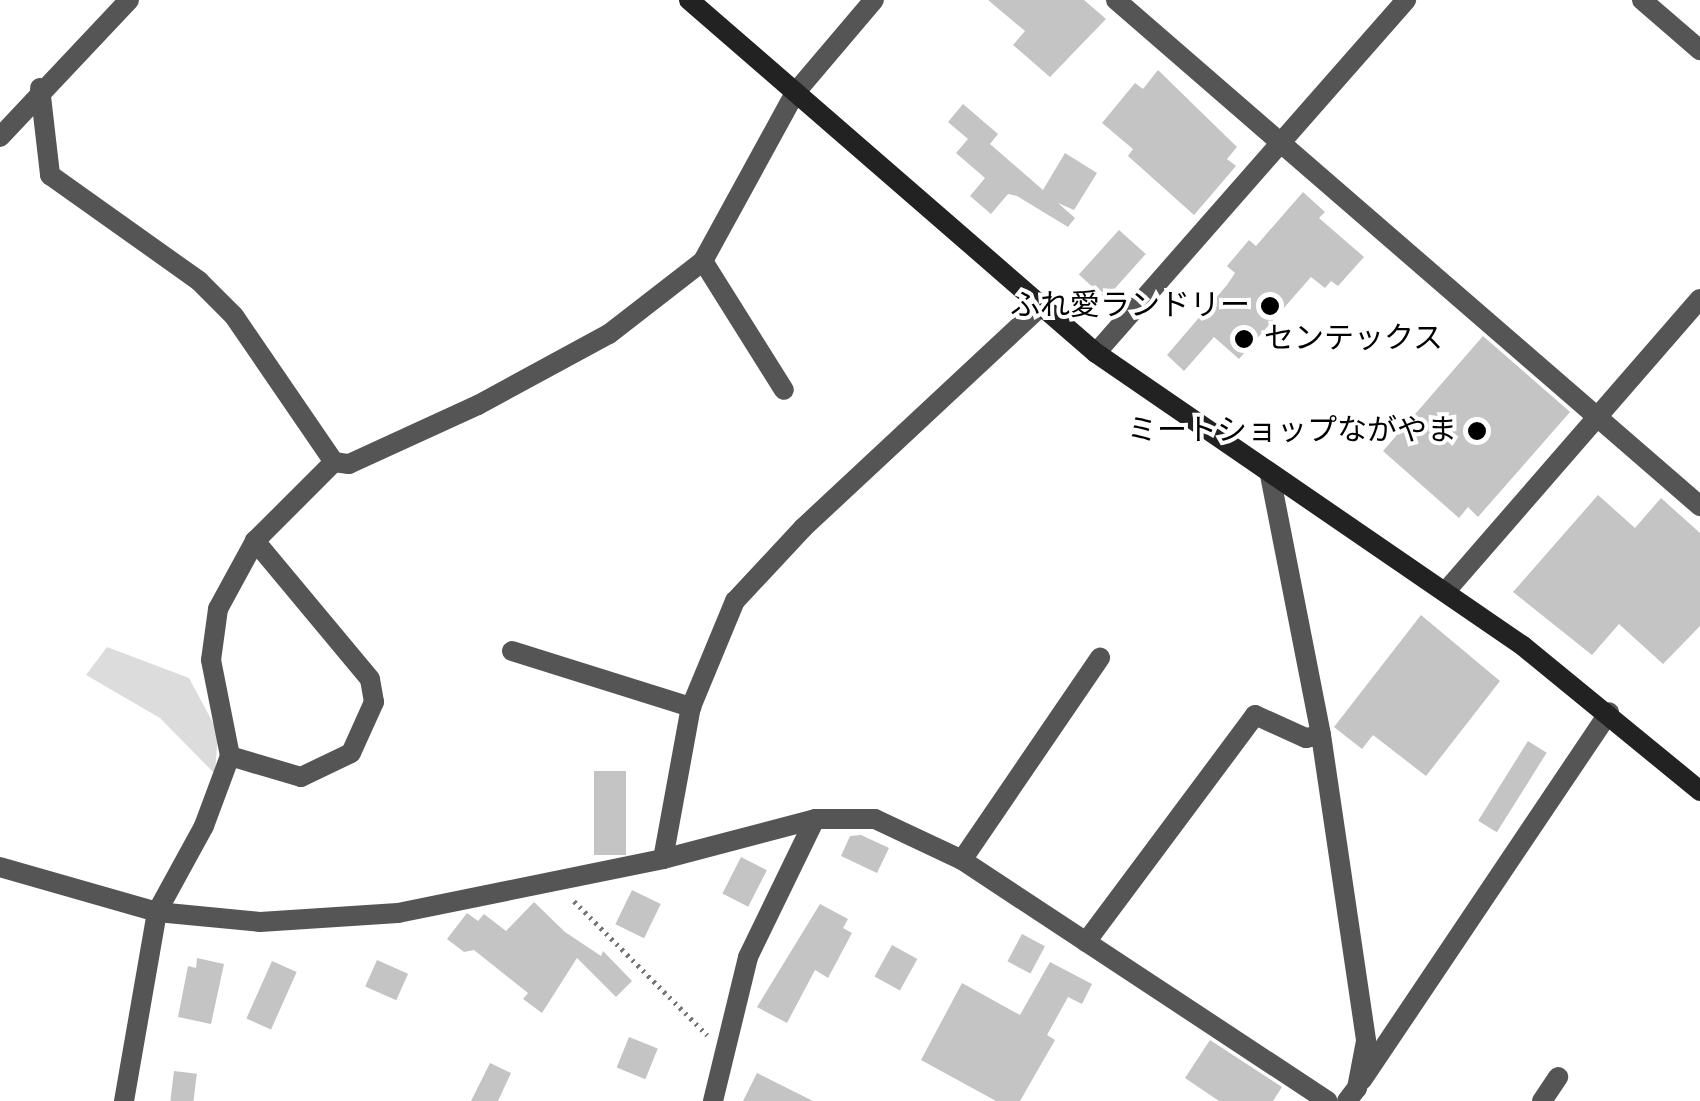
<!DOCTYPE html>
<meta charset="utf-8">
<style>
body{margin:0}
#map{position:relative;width:1700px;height:1101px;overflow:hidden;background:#fff;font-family:"Alegreya Sans","Noto Sans JP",sans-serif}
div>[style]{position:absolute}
.green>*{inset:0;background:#dcdcdc}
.building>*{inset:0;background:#c4c4c4;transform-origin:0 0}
.path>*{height:5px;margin-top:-2.5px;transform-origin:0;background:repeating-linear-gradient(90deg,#777 0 2.5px,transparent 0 7.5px)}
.street>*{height:20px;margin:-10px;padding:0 10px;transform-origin:10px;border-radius:10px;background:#555}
.secondary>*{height:20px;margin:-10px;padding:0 10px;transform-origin:10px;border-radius:10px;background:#222}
.dots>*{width:28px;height:28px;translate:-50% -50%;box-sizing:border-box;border:5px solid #fff;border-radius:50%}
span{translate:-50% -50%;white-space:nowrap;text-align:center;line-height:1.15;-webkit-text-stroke:8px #fff;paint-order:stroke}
.poi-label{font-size:30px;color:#000}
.right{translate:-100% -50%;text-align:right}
.left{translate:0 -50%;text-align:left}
</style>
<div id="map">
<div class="green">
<div style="clip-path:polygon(107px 647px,189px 678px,218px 732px,215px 774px,160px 718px,86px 675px)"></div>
</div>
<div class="building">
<div style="clip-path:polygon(988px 0,1084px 0,1106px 19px,1050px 77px,1013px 45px,1025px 31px)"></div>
<div style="clip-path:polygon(1158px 70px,1237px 147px,1227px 159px,1236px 166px,1194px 215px,1128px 156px,1133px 149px,1102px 123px,1135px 83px,1143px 89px)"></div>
<div style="clip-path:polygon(963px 104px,998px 134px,990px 144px,1043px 190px,1065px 153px,1097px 173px,1074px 210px,1058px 203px,1075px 218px,1068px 227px,1017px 196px,1008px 194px,991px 214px,970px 196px,985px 178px,956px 153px,968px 139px,948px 122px)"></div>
<div style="clip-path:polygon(1303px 192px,1325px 212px,1319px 218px,1364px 257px,1338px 286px,1331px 281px,1325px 288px,1311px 277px,1239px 359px,1214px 337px,1184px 371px,1167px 355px,1227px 285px,1235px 273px,1227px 266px,1249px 240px,1256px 246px)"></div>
<div style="left:1119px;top:230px;width:36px;height:60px;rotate:42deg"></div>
<div style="clip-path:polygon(1483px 336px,1570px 412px,1478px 517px,1468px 507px,1459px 518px,1383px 451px)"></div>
<div style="clip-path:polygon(1598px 495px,1635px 528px,1661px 498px,1700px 533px,1700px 626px,1663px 664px,1619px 624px,1592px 655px,1513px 592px)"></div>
<div style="clip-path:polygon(1421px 615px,1500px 681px,1426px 776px,1373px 735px,1362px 749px,1334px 727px)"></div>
<div style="left:1528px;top:741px;width:22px;height:94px;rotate:32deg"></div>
<div style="left:594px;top:771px;width:32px;height:84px"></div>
<div style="clip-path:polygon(861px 835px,889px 848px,877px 873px,841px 856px,850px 836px)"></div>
<div style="left:741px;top:857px;width:29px;height:41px;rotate:27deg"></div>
<div style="left:632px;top:890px;width:32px;height:38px;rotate:26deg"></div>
<div style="clip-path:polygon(534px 902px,565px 932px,601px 956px,603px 951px,632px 981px,616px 997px,577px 958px,542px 1013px,523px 999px,528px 993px,474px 950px,464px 952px,447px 939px,467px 913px,478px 921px,484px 914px,506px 931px)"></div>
<div style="clip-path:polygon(820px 904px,848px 919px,843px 928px,852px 933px,828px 978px,815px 970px,787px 1023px,757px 1007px)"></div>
<div style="left:1022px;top:934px;width:26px;height:31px;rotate:28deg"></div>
<div style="left:892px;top:945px;width:29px;height:36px;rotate:29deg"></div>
<div style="clip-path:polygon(197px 958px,224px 964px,211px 1024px,178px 1017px,188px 966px,196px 968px)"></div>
<div style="left:377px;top:960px;width:34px;height:29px;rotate:24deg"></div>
<div style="left:272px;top:961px;width:27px;height:63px;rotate:24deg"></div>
<div style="clip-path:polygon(1050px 962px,1092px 984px,1082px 1004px,1068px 997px,1047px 1035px,1055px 1040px,1020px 1101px,996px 1101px,921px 1060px,962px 983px,1020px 1015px)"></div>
<div style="left:629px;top:1037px;width:31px;height:33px;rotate:22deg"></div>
<div style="clip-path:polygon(1210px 1040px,1282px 1087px,1273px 1101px,1219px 1101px,1185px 1078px)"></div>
<div style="clip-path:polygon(490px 1063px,511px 1073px,498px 1101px,471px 1101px)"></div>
<div style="left:174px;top:1071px;width:23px;height:30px;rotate:7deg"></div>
<div style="clip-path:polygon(757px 1073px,813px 1101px,743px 1101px)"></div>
</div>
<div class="path">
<div style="left:574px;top:901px;width:189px;rotate:45.2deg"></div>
</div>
<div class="street">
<div style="left:1116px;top:0;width:773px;rotate:40.91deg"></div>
<div style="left:1642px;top:0;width:77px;rotate:40.8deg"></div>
<div style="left:40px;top:88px;width:88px;rotate:83.4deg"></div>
<div style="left:50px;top:175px;width:183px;rotate:35.4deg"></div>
<div style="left:199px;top:281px;width:49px;rotate:45deg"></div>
<div style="left:234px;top:316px;width:177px;rotate:55.6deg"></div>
<div style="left:334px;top:462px;width:112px;rotate:135deg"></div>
<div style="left:255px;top:541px;width:77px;rotate:118.6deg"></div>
<div style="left:218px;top:609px;width:51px;rotate:97.8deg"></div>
<div style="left:211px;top:660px;width:98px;rotate:78.8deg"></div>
<div style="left:230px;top:756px;width:75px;rotate:110.4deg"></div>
<div style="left:204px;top:826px;width:98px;rotate:118.7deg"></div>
<div style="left:157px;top:912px;width:192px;rotate:99.9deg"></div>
<div style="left:0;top:137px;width:188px;rotate:-46.7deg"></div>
<div style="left:703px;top:261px;width:152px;rotate:57.9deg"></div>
<div style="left:1096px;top:353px;width:470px;rotate:-48.7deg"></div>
<div style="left:334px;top:462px;width:15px;rotate:8deg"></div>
<div style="left:349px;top:464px;width:142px;rotate:-24.6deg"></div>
<div style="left:478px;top:405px;width:149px;rotate:-28.5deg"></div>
<div style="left:609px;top:334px;width:119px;rotate:-37.8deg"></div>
<div style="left:703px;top:261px;width:192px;rotate:-61.3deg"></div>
<div style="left:795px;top:93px;width:122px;rotate:-49.7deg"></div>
<div style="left:1270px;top:475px;width:265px;rotate:78.9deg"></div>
<div style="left:1321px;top:735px;width:309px;rotate:81.6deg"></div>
<div style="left:1366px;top:1041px;width:48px;rotate:100.8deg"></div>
<div style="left:1357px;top:1088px;width:16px;rotate:128deg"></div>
<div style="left:1446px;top:591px;width:387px;rotate:-49deg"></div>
<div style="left:512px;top:651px;width:188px;rotate:17.4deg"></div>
<div style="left:230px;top:756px;width:74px;rotate:16.5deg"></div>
<div style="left:301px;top:777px;width:55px;rotate:-25.6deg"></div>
<div style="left:351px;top:753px;width:56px;rotate:-65.7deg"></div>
<div style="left:374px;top:702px;width:23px;rotate:-100deg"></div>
<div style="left:370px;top:679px;width:180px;rotate:-129.8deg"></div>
<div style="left:663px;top:859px;width:155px;rotate:-79.6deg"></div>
<div style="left:691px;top:707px;width:115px;rotate:-67.5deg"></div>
<div style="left:735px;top:601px;width:100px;rotate:-47deg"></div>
<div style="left:803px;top:528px;width:325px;rotate:-43deg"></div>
<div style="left:962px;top:860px;width:245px;rotate:-55.7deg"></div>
<div style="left:0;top:867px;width:163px;rotate:16deg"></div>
<div style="left:157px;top:912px;width:103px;rotate:5.5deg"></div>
<div style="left:260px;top:922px;width:138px;rotate:-3.7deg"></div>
<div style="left:398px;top:913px;width:270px;rotate:-11.5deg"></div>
<div style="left:663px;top:859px;width:157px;rotate:-14.7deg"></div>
<div style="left:815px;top:819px;width:60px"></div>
<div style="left:875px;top:819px;width:96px;rotate:25.2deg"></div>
<div style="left:962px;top:860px;width:438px;rotate:33.4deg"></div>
<div style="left:1086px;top:942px;width:283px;rotate:-53.3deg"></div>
<div style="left:1255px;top:715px;width:56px;rotate:24.3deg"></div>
<div style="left:1306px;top:738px;width:15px;rotate:-11deg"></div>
<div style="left:1362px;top:1080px;width:443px;rotate:-56.1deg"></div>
<div style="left:713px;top:1101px;width:148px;rotate:-76.3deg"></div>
<div style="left:748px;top:957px;width:153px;rotate:-64.1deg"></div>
<div style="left:1542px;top:1101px;width:29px;rotate:-56deg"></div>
</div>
<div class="secondary">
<div style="left:689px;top:0;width:539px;rotate:40.94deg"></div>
<div style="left:1096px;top:353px;width:518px;rotate:34.46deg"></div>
<div style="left:1523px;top:646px;width:229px;rotate:39.3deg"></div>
</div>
<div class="dots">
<div style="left:1270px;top:306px;background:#000"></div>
<div style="left:1244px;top:339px;background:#000"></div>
<div style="left:1477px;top:431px;background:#000"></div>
</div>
<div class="poi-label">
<span class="right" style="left:1250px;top:306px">ふれ愛ランドリー</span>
<span class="left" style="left:1264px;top:339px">センテックス</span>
<span class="right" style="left:1457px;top:431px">ミートショップながやま</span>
</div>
</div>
